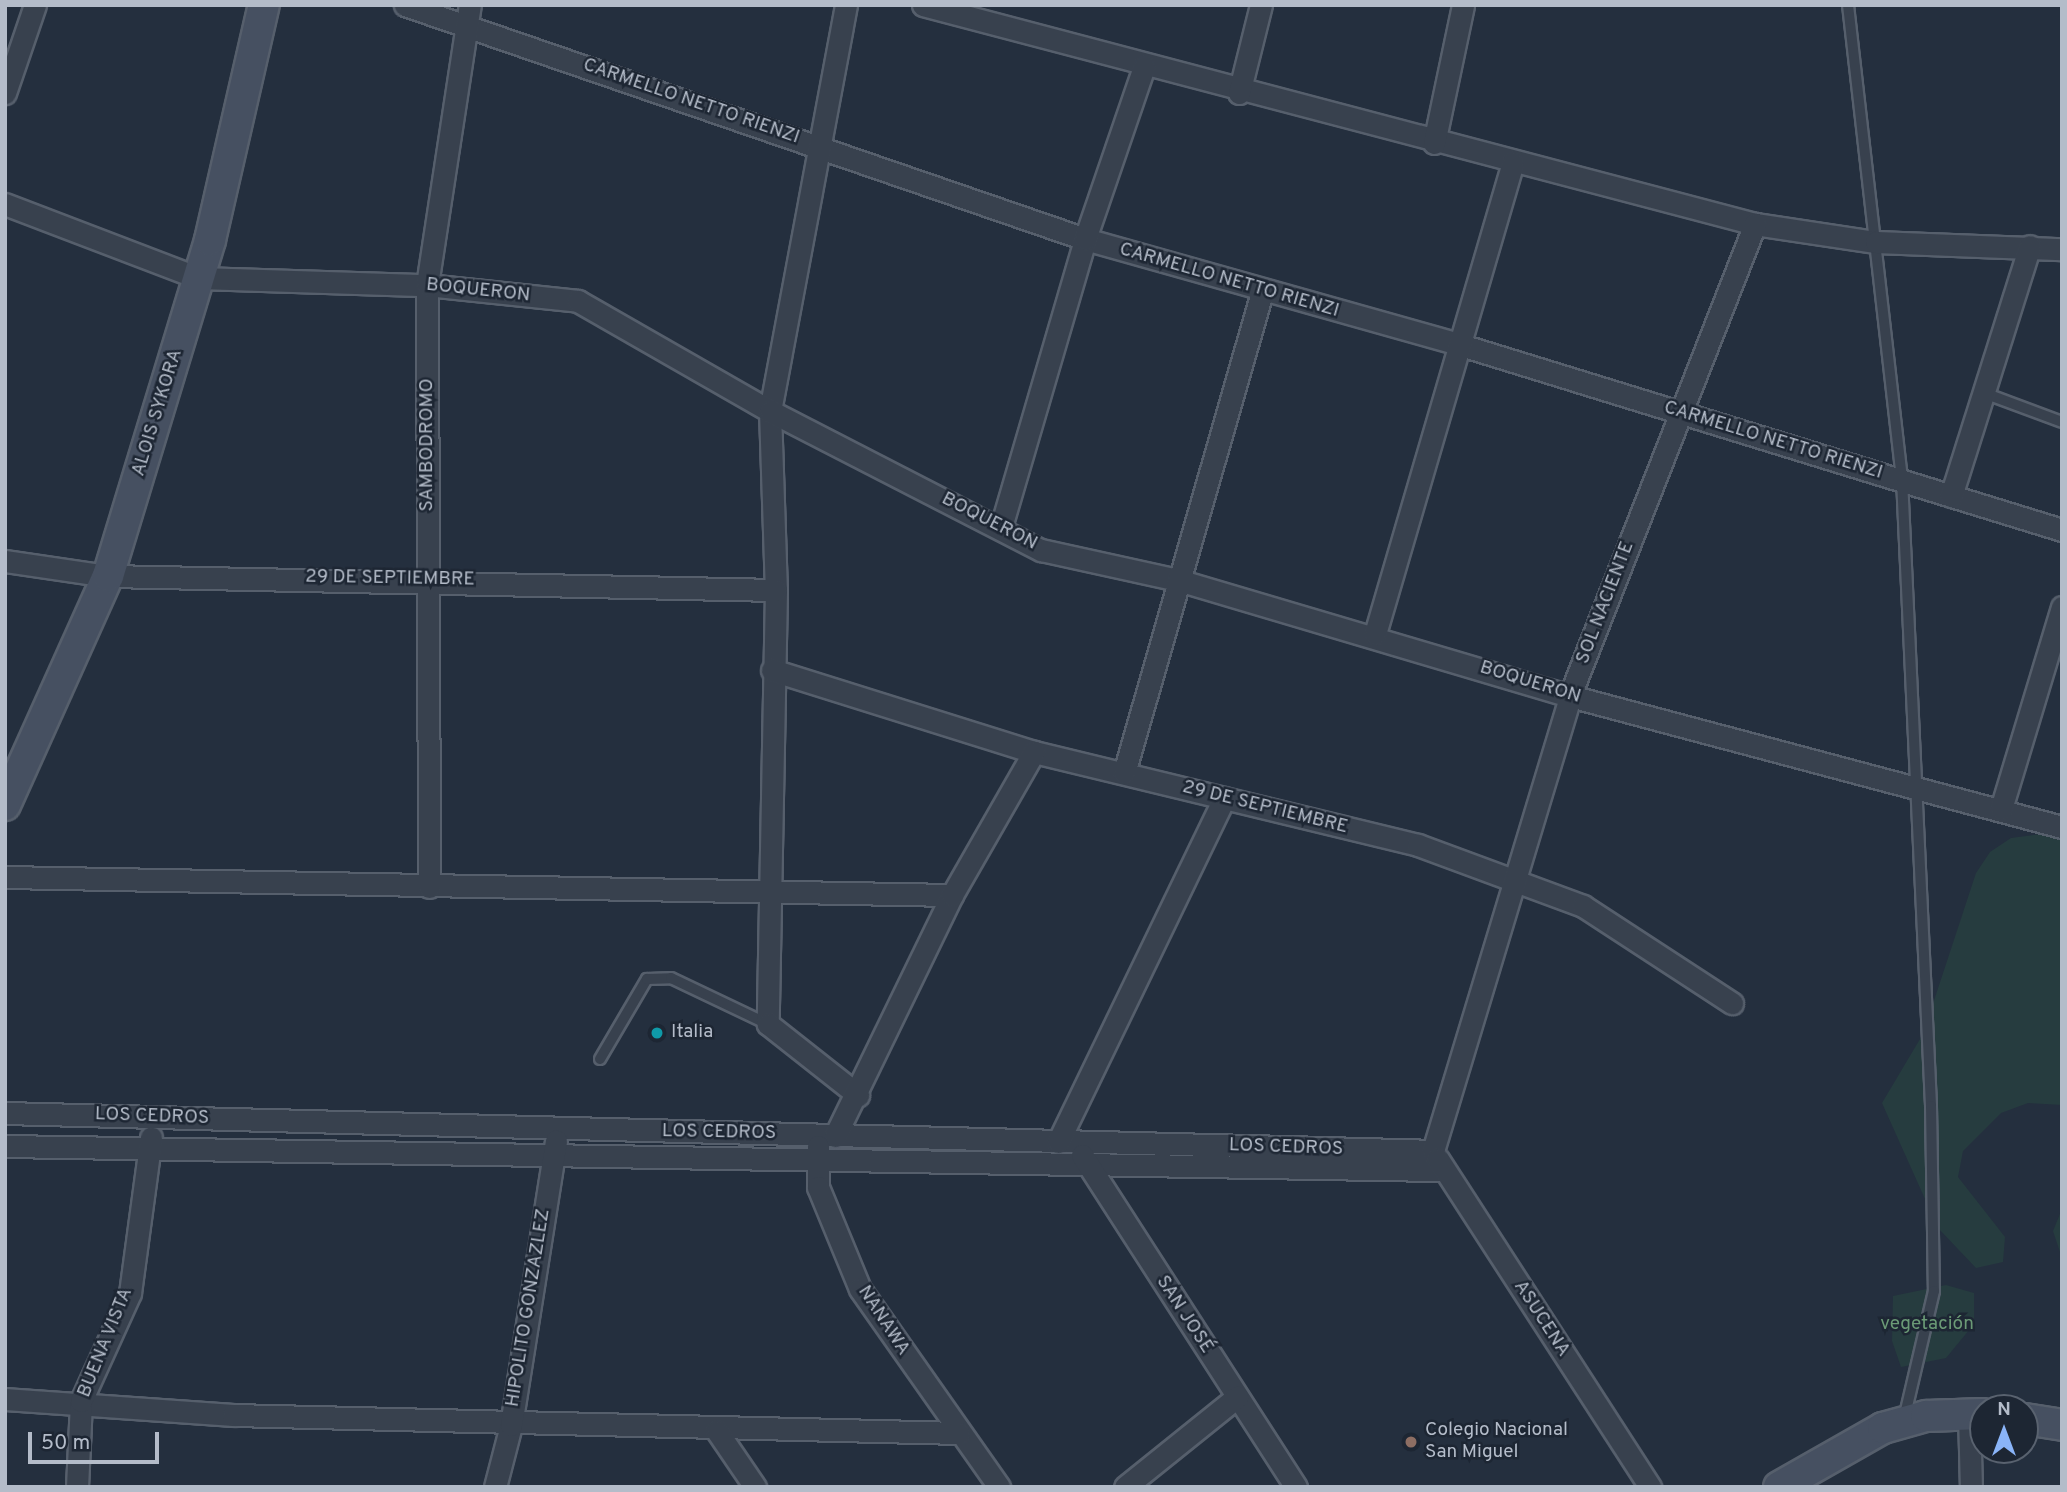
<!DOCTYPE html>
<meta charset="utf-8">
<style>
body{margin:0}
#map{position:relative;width:2067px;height:1492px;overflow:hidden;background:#242f3e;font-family:Overpass,sans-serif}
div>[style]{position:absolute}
.green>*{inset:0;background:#263c3f}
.roads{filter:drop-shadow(2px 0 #565f6c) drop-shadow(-2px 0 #565f6c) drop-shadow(0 2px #565f6c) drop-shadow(0 -2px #565f6c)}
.lane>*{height:10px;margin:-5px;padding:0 5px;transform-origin:5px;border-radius:5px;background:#38414e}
.street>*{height:21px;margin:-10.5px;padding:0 10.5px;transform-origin:10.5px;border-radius:10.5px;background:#38414e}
.secondary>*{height:30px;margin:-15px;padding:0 15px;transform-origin:15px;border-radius:15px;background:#465061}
.dots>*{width:19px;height:19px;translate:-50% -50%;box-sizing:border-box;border:4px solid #1d2633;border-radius:50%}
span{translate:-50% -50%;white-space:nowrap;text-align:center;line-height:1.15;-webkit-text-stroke:5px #1d2633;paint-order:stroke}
.street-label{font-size:19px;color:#b4bcc9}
.poi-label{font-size:19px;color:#b4bcc9}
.left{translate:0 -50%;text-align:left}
.park-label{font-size:19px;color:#6b9a76}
.frame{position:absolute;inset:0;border:7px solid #b4bcc9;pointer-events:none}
.north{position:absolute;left:1969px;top:1394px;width:70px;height:70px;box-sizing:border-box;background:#1d2633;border:2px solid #59626f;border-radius:50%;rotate:0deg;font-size:19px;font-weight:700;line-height:28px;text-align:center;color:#b4bcc9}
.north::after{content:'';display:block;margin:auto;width:24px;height:32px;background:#8ab4f8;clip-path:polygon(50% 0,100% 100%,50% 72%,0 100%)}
.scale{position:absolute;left:28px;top:1432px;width:131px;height:32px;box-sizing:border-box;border:4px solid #b4bcc9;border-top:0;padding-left:9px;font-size:21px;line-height:24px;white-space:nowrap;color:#b4bcc9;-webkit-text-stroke:5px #1d2633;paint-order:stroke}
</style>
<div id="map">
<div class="green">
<div style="clip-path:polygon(2041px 834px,2062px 839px,2062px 1105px,2028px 1103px,2001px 1113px,1963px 1151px,1958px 1177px,2005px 1237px,2003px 1262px,1976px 1268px,1938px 1228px,1882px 1103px,1923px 1034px,1976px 873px,1990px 852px,2011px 838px)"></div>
<div style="clip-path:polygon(2062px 1209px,2062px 1258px,2053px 1231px)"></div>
<div style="clip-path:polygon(1946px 1285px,1974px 1293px,1974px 1324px,1946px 1358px,1901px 1367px,1892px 1341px,1893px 1296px)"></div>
</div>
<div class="roads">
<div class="lane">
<div style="left:1848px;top:5px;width:477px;rotate:83.5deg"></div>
<div style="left:1902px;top:479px;width:628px;rotate:87.35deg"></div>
<div style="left:1931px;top:1106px;width:185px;rotate:89.1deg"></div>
<div style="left:1934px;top:1291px;width:131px;rotate:103.2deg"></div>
<div style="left:1984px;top:393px;width:83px;rotate:20.4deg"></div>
<div style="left:600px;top:1059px;width:93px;rotate:-59.6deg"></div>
<div style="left:647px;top:979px;width:24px;rotate:-2deg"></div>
<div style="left:671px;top:978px;width:107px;rotate:25.4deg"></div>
</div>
<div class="street">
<div style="left:405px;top:5px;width:719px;rotate:18.99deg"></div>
<div style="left:1085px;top:239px;width:391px;rotate:15.7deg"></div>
<div style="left:1461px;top:345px;width:629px;rotate:17.11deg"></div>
<div style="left:846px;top:5px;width:413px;rotate:100.6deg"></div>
<div style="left:770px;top:411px;width:179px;rotate:88.1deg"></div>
<div style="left:776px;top:590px;width:434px;rotate:91.1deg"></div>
<div style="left:768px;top:1024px;width:115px;rotate:38.3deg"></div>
<div style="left:923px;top:5px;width:860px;rotate:14.75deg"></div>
<div style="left:1755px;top:224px;width:122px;rotate:8.5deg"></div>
<div style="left:1876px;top:242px;width:186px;rotate:2.2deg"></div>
<div style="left:5px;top:93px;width:93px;rotate:-71.2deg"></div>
<div style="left:1239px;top:93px;width:91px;rotate:-76deg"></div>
<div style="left:1434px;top:143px;width:141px;rotate:-78.1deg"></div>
<div style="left:5px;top:204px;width:208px;rotate:20.9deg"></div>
<div style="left:199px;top:278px;width:228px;rotate:1.8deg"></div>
<div style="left:427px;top:285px;width:152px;rotate:6deg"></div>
<div style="left:578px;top:301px;width:221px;rotate:29.8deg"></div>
<div style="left:770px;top:411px;width:305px;rotate:27.2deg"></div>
<div style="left:1041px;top:550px;width:140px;rotate:12.4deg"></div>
<div style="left:1178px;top:580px;width:409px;rotate:16.5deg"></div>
<div style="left:1570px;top:696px;width:509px;rotate:14.91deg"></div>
<div style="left:1951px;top:496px;width:262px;rotate:-72.5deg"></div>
<div style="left:1001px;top:527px;width:300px;rotate:-73.7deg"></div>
<div style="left:1085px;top:239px;width:182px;rotate:-71.1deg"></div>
<div style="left:5px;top:561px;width:104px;rotate:8.3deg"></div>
<div style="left:108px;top:576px;width:668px;rotate:1.2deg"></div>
<div style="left:1375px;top:634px;width:491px;rotate:-73.7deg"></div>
<div style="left:772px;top:670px;width:275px;rotate:17.4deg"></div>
<div style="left:1034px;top:752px;width:395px;rotate:13.6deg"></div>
<div style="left:1418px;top:845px;width:176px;rotate:20.3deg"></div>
<div style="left:1583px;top:906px;width:178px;rotate:33.1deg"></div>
<div style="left:1124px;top:773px;width:500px;rotate:-73.99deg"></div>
<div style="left:2001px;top:809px;width:211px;rotate:-73.2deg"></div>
<div style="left:5px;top:877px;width:947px;rotate:1.09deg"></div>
<div style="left:429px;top:887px;width:602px;rotate:-90.19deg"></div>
<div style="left:427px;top:285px;width:283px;rotate:-81.3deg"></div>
<div style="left:5px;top:1113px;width:1429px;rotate:1.52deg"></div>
<div style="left:835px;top:1136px;width:268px;rotate:-64.1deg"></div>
<div style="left:952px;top:895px;width:165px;rotate:-60.2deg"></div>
<div style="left:1058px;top:1142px;width:382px;rotate:-64.2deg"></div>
<div style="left:5px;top:1146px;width:1439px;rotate:0.96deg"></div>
<div style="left:818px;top:1146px;width:41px;rotate:90deg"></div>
<div style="left:818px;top:1187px;width:110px;rotate:67.6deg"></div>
<div style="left:860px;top:1289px;width:242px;rotate:54.9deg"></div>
<div style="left:1433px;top:1151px;width:481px;rotate:-73.2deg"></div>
<div style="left:1572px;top:690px;width:501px;rotate:-68.56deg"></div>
<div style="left:1082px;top:1155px;width:395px;rotate:57.2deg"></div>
<div style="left:1438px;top:1159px;width:391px;rotate:57.1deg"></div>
<div style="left:5px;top:1399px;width:229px;rotate:4deg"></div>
<div style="left:233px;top:1415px;width:726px;rotate:1.42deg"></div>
<div style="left:1969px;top:1413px;width:74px;rotate:88.5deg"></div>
<div style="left:717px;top:1431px;width:68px;rotate:55.8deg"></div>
<div style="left:77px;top:1487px;width:86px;rotate:-87.3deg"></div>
<div style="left:81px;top:1401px;width:119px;rotate:-65.6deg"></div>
<div style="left:130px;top:1293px;width:157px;rotate:-82.3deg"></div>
<div style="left:495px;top:1487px;width:64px;rotate:-75.5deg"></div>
<div style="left:511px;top:1425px;width:288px;rotate:-81deg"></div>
<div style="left:1125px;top:1487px;width:144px;rotate:-38.8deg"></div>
</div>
<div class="secondary">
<div style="left:5px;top:805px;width:251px;rotate:-65.8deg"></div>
<div style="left:108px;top:576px;width:351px;rotate:-73.1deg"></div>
<div style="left:210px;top:240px;width:241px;rotate:-77.1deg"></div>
<div style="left:2025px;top:1419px;width:37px;rotate:9deg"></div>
<div style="left:1779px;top:1487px;width:120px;rotate:-29.6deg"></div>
<div style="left:1883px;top:1428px;width:45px;rotate:-15.6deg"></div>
<div style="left:1926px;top:1416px;width:57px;rotate:-2deg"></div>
</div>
</div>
<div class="dots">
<div style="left:657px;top:1033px;background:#0f9aa8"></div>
<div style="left:1411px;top:1442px;background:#8d6e63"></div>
</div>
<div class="street-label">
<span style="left:691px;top:102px;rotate:19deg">CARMELLO NETTO RIENZI</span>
<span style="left:1229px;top:281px;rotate:16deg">CARMELLO NETTO RIENZI</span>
<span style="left:478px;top:291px;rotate:6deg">BOQUERON</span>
<span style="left:158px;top:413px;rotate:-73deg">ALOIS SYKORA</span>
<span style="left:1773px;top:441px;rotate:17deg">CARMELLO NETTO RIENZI</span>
<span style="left:428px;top:445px;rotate:-90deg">SAMBODROMO</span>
<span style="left:989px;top:522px;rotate:27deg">BOQUERON</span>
<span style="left:390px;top:579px;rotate:1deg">29 DE SEPTIEMBRE</span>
<span style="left:1606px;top:603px;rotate:-69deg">SOL NACIENTE</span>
<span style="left:1530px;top:683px;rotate:17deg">BOQUERON</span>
<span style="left:1265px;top:808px;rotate:14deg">29 DE SEPTIEMBRE</span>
<span style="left:152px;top:1117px;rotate:2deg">LOS CEDROS</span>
<span style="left:719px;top:1133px;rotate:1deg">LOS CEDROS</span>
<span style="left:1286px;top:1148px;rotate:2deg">LOS CEDROS</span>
<span style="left:529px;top:1308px;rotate:-81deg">HIPOLITO GONZAZLEZ</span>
<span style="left:1184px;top:1315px;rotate:57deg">SAN JOSÉ</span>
<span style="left:1541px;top:1319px;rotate:57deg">ASUCENA</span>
<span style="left:883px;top:1321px;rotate:57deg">NANAWA</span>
<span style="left:106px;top:1343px;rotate:-68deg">BUENA VISTA</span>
</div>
<div class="poi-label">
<span class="left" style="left:671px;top:1033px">Italia</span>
<span class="left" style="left:1425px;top:1442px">Colegio Nacional<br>San Miguel</span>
</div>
<div class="park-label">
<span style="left:1927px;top:1325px">vegetación</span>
</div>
<div class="frame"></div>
<div class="north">N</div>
<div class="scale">50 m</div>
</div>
